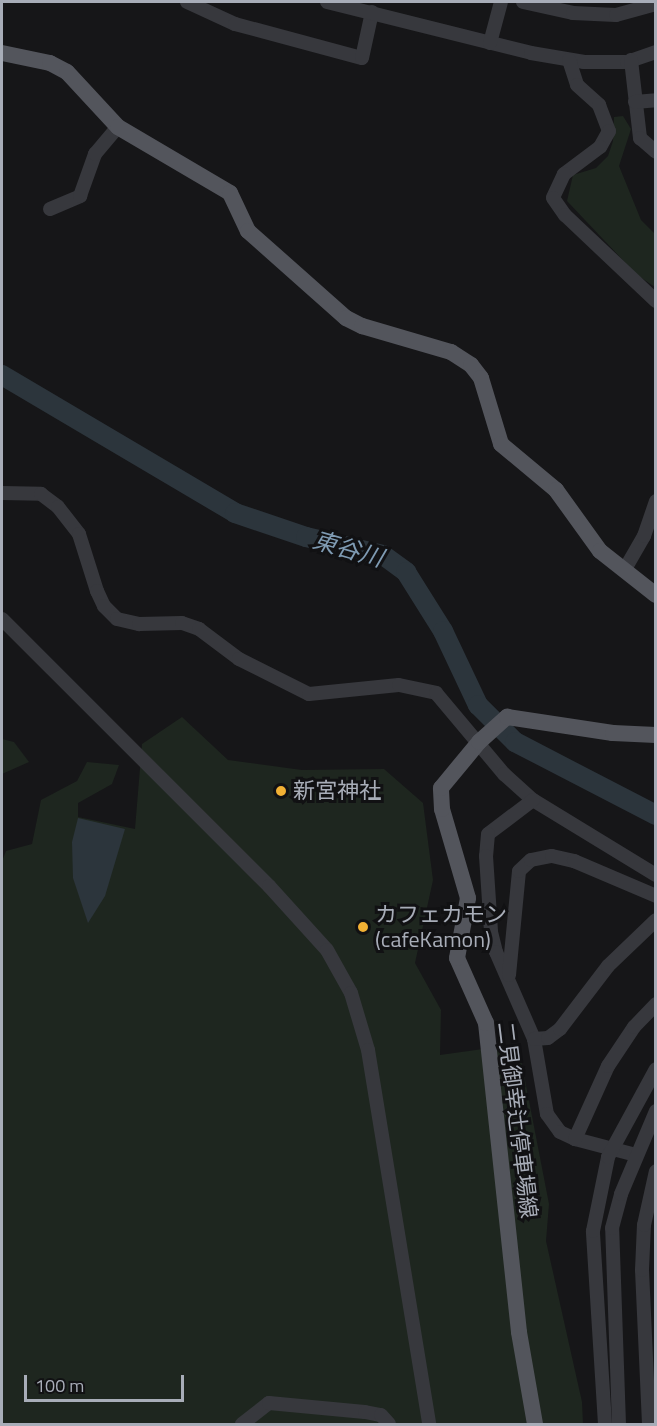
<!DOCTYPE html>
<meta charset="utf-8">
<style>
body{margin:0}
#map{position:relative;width:657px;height:1426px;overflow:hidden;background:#161618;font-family:"Titillium Web","Noto Sans JP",sans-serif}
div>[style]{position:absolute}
.green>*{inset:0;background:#1e261f}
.water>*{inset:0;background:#2c353c}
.river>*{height:20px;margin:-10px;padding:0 10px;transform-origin:10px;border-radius:10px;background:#2c353c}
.minor>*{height:14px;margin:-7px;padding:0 7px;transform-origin:7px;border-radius:7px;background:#37383d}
.major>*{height:16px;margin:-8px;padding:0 8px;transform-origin:8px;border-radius:8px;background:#53555c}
.dots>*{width:16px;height:16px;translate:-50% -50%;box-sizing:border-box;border:3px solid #111113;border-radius:50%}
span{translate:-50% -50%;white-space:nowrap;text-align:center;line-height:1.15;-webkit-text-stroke:6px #111113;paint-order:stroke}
.poi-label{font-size:22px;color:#a8adb8}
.left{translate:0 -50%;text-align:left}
.street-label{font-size:22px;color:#a8adb8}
.water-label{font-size:24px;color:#7f9bb3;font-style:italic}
.frame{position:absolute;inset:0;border:3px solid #a8adb8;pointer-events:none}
.scale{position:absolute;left:24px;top:1375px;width:160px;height:27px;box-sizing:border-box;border:3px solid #a8adb8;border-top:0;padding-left:8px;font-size:18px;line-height:21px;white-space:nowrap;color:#a8adb8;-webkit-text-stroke:4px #111113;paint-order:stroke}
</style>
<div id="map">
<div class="green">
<div style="clip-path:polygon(623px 116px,631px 129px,619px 166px,641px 220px,655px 234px,655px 287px,637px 275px,567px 201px,573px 175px,596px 168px,608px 156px,613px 141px,614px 117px)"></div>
<div style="clip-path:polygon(182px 717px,228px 760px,302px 770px,384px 769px,423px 803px,433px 880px,415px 963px,441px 1010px,440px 1055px,518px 1044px,549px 1204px,546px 1241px,582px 1402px,583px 1424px,2px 1424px,2px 861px,6px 851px,32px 844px,41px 800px,77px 781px,87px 762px,119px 765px,112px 784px,78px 803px,78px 817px,135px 829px,142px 744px)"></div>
<div style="clip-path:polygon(2px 739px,14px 742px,29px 762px,2px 774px)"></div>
</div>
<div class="water">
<div style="clip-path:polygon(78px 818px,125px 829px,105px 896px,88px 923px,73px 878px,72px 842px)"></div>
</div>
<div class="river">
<div style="left:2px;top:375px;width:271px;rotate:30.6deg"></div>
<div style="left:235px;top:513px;width:75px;rotate:18.7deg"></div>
<div style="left:306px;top:537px;width:79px;rotate:13.2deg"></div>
<div style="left:383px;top:555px;width:29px;rotate:36deg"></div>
<div style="left:406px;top:572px;width:70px;rotate:57.9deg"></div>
<div style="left:443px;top:631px;width:82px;rotate:64.7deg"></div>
<div style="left:478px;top:705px;width:52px;rotate:45deg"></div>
<div style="left:515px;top:742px;width:159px;rotate:27.4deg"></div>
</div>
<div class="minor">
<div style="left:187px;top:2px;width:53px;rotate:24.6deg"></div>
<div style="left:235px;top:24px;width:131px;rotate:15deg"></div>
<div style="left:362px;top:58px;width:47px;rotate:-77.7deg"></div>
<div style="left:327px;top:2px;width:210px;rotate:14deg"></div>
<div style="left:531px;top:53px;width:54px;rotate:9.6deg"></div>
<div style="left:584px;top:62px;width:43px"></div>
<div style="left:627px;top:62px;width:31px;rotate:-19deg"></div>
<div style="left:523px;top:2px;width:51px;rotate:12.4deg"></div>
<div style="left:573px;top:13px;width:43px;rotate:2.7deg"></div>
<div style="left:616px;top:15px;width:41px;rotate:-15.4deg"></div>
<div style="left:490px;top:43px;width:42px;rotate:-75deg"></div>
<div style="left:569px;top:60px;width:26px;rotate:72deg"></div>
<div style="left:577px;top:85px;width:30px;rotate:42deg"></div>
<div style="left:599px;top:105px;width:28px;rotate:69deg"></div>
<div style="left:609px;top:131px;width:18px;rotate:119deg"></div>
<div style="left:600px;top:147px;width:45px;rotate:143.1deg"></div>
<div style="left:564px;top:174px;width:26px;rotate:115deg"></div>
<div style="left:553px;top:198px;width:21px;rotate:55deg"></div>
<div style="left:565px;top:215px;width:125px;rotate:43.4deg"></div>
<div style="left:631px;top:60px;width:79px;rotate:83.4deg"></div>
<div style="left:640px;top:138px;width:21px;rotate:41deg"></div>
<div style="left:635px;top:102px;width:21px;rotate:-5deg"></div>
<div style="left:50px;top:209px;width:33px;rotate:-23deg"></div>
<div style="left:80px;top:196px;width:45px;rotate:-70.3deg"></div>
<div style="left:95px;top:154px;width:35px;rotate:-50deg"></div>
<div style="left:2px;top:493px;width:39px;rotate:1deg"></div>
<div style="left:41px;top:494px;width:21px;rotate:37deg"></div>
<div style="left:58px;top:507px;width:34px;rotate:52deg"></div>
<div style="left:79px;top:534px;width:60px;rotate:72.5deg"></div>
<div style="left:97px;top:591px;width:17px;rotate:65deg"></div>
<div style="left:104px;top:606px;width:18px;rotate:45deg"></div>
<div style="left:117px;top:619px;width:23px;rotate:13deg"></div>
<div style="left:139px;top:624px;width:43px;rotate:-1.3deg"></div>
<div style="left:182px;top:623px;width:18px;rotate:19deg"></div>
<div style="left:199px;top:629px;width:50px;rotate:36.9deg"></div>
<div style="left:239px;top:659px;width:78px;rotate:26.6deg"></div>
<div style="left:309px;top:694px;width:90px;rotate:-5.7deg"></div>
<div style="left:399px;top:685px;width:38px;rotate:12deg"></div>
<div style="left:436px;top:693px;width:106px;rotate:50deg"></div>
<div style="left:504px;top:774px;width:39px;rotate:42deg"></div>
<div style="left:533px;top:800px;width:144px;rotate:31.4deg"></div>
<div style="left:625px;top:569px;width:38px;rotate:-60deg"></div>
<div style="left:644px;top:536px;width:37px;rotate:-71deg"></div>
<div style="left:2px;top:619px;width:378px;rotate:45deg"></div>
<div style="left:269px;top:886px;width:86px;rotate:47.8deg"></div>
<div style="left:327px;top:950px;width:49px;rotate:60.8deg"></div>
<div style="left:351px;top:993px;width:59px;rotate:73.4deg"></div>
<div style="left:368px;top:1050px;width:379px;rotate:80.7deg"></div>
<div style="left:533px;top:800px;width:56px;rotate:142.9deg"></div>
<div style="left:488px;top:834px;width:22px;rotate:95deg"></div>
<div style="left:486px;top:856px;width:76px;rotate:86.2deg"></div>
<div style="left:491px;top:932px;width:21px;rotate:76deg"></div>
<div style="left:496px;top:952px;width:95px;rotate:66.4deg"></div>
<div style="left:534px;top:1039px;width:76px;rotate:80.2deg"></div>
<div style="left:547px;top:1114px;width:22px;rotate:54deg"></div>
<div style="left:560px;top:1132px;width:17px;rotate:25deg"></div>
<div style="left:575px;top:1139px;width:63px;rotate:14.7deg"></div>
<div style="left:509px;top:975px;width:104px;rotate:-84.5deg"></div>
<div style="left:519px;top:871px;width:16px;rotate:-43deg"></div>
<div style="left:531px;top:860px;width:21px;rotate:-11deg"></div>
<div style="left:552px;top:856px;width:23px;rotate:13deg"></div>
<div style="left:574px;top:861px;width:89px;rotate:23.1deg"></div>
<div style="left:534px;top:1039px;width:14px;rotate:-4deg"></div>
<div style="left:548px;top:1038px;width:15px;rotate:-37deg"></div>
<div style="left:560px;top:1029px;width:79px;rotate:-52.7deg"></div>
<div style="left:608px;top:966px;width:66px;rotate:-43.8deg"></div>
<div style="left:575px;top:1139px;width:80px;rotate:-65.7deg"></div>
<div style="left:608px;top:1066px;width:47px;rotate:-56.3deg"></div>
<div style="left:634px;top:1027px;width:32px;rotate:-46deg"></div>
<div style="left:242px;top:1424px;width:34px;rotate:-38deg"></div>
<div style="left:269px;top:1403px;width:96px;rotate:5.4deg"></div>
<div style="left:365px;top:1412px;width:16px;rotate:11deg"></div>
<div style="left:381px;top:1415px;width:12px;rotate:48deg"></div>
<div style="left:605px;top:1424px;width:193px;rotate:-93.6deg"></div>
<div style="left:593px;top:1231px;width:76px;rotate:-78.5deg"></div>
<div style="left:608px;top:1157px;width:100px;rotate:-61.4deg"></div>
<div style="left:619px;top:1424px;width:196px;rotate:-92deg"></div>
<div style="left:612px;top:1228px;width:35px;rotate:-75deg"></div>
<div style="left:621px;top:1194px;width:90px;rotate:-67.1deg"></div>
<div style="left:649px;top:1424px;width:154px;rotate:-92.6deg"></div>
<div style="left:642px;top:1270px;width:45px;rotate:-87.5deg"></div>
<div style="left:644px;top:1225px;width:55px;rotate:-77.5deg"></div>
</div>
<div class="major">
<div style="left:2px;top:53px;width:49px;rotate:11.8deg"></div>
<div style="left:50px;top:63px;width:19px;rotate:28deg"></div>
<div style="left:67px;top:72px;width:75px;rotate:47.2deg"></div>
<div style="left:118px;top:127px;width:130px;rotate:30.5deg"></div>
<div style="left:230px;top:193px;width:42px;rotate:64.7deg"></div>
<div style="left:248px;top:231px;width:131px;rotate:41.6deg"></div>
<div style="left:346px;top:318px;width:18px;rotate:27deg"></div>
<div style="left:362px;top:326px;width:93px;rotate:16.3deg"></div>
<div style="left:451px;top:352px;width:24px;rotate:33deg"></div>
<div style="left:471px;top:365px;width:16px;rotate:52deg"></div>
<div style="left:481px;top:378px;width:69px;rotate:73.1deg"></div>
<div style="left:501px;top:444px;width:72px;rotate:39.9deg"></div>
<div style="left:556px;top:490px;width:75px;rotate:54.2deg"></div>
<div style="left:600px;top:551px;width:71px;rotate:38.2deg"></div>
<div style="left:535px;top:1424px;width:93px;rotate:-99.9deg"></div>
<div style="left:519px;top:1332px;width:311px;rotate:-96.1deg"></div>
<div style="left:486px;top:1023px;width:71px;rotate:-114deg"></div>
<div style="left:457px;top:958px;width:61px;rotate:-79.6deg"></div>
<div style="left:468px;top:898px;width:93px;rotate:-106.3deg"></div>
<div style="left:442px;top:809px;width:21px;rotate:-93deg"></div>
<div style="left:441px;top:788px;width:60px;rotate:-50.4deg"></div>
<div style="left:479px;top:742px;width:38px;rotate:-42deg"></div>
<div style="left:507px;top:717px;width:107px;rotate:8.6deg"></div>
<div style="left:613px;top:733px;width:43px;rotate:2.7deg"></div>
</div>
<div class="dots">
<div style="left:281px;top:791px;background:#f2b134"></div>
<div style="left:363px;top:927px;background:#f2b134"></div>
</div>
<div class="poi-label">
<span class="left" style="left:293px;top:791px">新宮神社</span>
<span class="left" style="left:375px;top:927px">カフェカモン<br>(cafeKamon)</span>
</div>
<div class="street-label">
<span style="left:517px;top:1120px;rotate:83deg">二見御幸辻停車場線</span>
</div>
<div class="water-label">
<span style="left:348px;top:549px;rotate:16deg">東谷川</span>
</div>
<div class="frame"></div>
<div class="scale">100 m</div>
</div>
